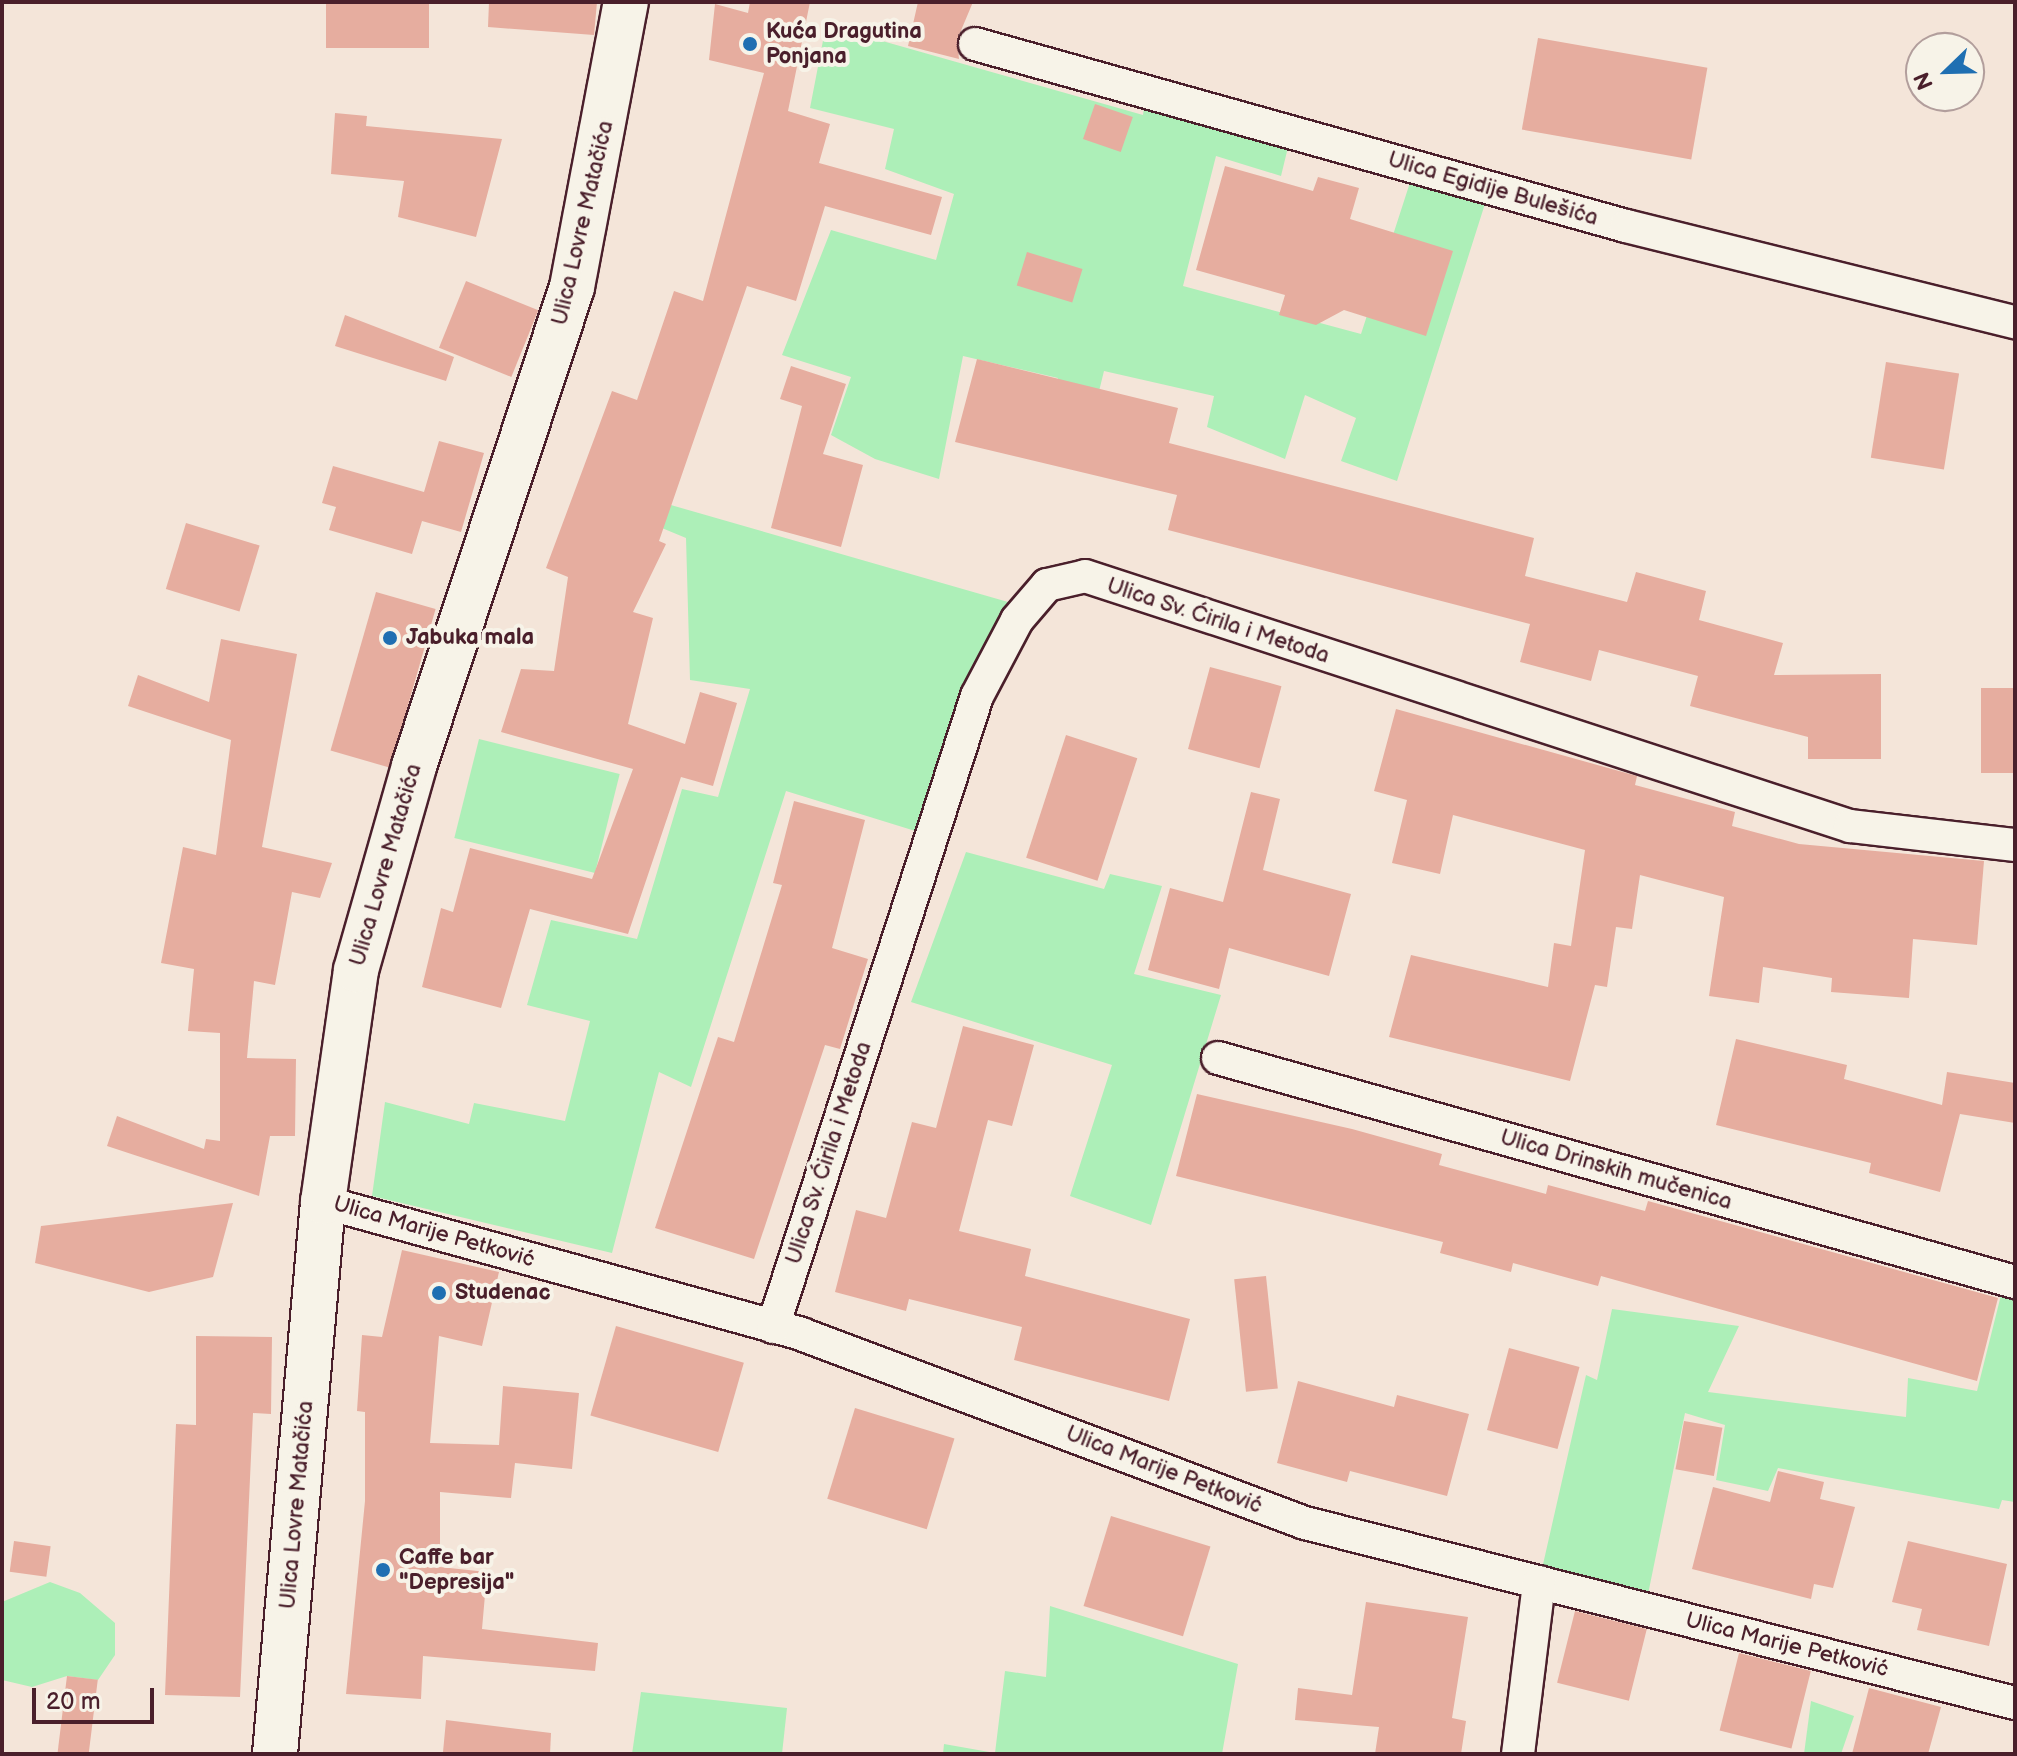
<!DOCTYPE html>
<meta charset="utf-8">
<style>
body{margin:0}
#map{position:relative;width:2017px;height:1756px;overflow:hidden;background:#f4e5d9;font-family:"Balsamiq Sans",sans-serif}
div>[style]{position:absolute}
.green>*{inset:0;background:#adefb8;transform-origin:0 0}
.building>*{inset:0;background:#e6ad9f;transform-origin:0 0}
.roads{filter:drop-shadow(2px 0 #4a1f2b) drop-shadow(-2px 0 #4a1f2b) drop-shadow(0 2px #4a1f2b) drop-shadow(0 -2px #4a1f2b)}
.minor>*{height:32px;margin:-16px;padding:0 16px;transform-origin:16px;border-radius:16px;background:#f7f3e8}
.secondary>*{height:44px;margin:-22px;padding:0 22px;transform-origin:22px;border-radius:22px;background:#f7f3e8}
.dots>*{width:22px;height:22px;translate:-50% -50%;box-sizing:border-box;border:4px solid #f7f3e8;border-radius:50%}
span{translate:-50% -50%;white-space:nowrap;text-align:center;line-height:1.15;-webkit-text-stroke:8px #f7f3e8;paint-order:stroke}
.poi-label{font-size:22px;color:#4a1f2b;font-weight:700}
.left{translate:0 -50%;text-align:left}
.street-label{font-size:22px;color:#4a1f2b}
.frame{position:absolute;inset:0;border:4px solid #4a1f2b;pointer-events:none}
.north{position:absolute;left:1905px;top:32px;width:80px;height:80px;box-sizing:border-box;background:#f7f3e8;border:2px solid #b29e9c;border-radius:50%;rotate:247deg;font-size:22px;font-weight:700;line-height:32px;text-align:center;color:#4a1f2b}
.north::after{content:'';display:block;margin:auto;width:28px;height:36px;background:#1f6fb2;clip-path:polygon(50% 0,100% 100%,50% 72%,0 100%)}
.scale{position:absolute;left:32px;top:1688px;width:122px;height:36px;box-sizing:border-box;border:4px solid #4a1f2b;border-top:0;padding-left:10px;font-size:24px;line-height:28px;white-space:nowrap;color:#4a1f2b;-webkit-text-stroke:6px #f7f3e8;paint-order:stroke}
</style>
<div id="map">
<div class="green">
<div style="clip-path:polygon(826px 25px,1143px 115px,1145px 99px,1290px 139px,1281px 176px,1216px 156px,1183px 286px,1361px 334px,1415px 167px,1490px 188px,1397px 481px,1341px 461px,1356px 418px,1305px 395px,1285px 459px,1207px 427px,1214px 396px,1104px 371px,1080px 468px,1039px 451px,1058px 378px,963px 356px,939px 479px,875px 459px,831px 435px,851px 377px,782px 355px,831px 230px,936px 260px,954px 194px,885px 169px,894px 129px,810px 108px)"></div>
<div style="clip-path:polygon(650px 499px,1008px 602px,925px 834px,786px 791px,691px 1087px,659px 1072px,612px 1253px,372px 1196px,385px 1102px,469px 1124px,474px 1103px,565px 1121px,590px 1021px,527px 1005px,551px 920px,637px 939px,682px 789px,718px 797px,750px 689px,690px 680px,686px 538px,645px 521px)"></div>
<div style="left:479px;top:739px;width:145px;height:102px;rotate:14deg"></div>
<div style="clip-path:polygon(966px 852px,1104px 889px,1110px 874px,1162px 886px,1134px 974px,1221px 995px,1151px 1225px,1070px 1196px,1112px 1065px,911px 1002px)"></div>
<div style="clip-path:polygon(2005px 1279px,2015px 1282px,2015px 1502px,2002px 1500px,1999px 1509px,1778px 1468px,1768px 1491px,1716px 1480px,1725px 1425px,1685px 1413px,1645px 1609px,1539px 1582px,1586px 1375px,1597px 1380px,1612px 1309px,1739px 1326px,1708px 1392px,1906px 1417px,1908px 1378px,1977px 1391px)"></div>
<div style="clip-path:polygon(50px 1582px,80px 1593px,115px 1623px,115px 1655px,98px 1680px,67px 1676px,32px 1687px,2px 1680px,2px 1602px)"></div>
<div style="clip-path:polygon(1050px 1606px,1238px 1664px,1222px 1754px,943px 1754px,944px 1744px,995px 1753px,1005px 1671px,1046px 1677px)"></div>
<div style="clip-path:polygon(641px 1692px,787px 1708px,782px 1754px,632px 1754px)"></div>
<div style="clip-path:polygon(1811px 1701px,1854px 1716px,1841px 1754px,1804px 1754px)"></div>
</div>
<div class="building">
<div style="left:326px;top:2px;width:103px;height:46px"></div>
<div style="clip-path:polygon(489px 2px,597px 2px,594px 35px,488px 27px)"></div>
<div style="clip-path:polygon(750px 2px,810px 2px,788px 111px,830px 124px,819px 163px,942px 197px,931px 235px,825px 206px,796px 301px,747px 286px,659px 541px,666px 544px,633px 612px,653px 618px,628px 724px,685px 744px,700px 692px,737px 703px,713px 786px,681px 777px,628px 934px,530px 909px,501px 1008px,422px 987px,441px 908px,453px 912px,470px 848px,592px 879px,633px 769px,501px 732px,521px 669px,554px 671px,568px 577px,546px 568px,612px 391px,637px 400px,674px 291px,703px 301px,764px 73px,709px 60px,715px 4px,748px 13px)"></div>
<div style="clip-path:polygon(918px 2px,973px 2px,957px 40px,959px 59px,908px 46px)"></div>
<div style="left:1538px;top:38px;width:172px;height:93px;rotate:10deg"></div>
<div style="left:1095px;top:104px;width:40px;height:37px;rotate:19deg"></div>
<div style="clip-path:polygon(335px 113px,367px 116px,366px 126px,502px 139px,476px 237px,398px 217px,404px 181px,331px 174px)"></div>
<div style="clip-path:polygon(1225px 166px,1313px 191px,1318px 177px,1359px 188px,1350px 219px,1453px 251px,1426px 336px,1344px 310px,1316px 325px,1279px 315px,1285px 295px,1196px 270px)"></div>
<div style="left:1027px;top:252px;width:58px;height:35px;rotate:17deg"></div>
<div style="left:466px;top:281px;width:78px;height:72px;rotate:22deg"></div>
<div style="clip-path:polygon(345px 315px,454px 357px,446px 381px,335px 346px)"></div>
<div style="clip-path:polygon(977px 359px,1178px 408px,1169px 443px,1534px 538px,1525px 576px,1627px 602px,1636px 572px,1706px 591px,1699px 620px,1783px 643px,1774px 675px,1881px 674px,1881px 759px,1808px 759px,1808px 737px,1690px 706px,1698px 676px,1599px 650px,1591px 681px,1520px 662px,1530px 624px,1168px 530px,1177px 495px,955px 442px)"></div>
<div style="left:1886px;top:362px;width:74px;height:97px;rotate:9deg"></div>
<div style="clip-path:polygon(791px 366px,846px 384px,823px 454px,863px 465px,841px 547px,771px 528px,802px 406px,780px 399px)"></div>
<div style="clip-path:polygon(439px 441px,484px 453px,461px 532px,422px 521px,412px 554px,329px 530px,336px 507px,322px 503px,333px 466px,424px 492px)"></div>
<div style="left:186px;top:523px;width:77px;height:69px;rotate:17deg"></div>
<div style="left:376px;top:592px;width:62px;height:165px;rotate:16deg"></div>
<div style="clip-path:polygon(221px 639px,297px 654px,262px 847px,332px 863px,320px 898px,292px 892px,275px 985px,254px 981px,247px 1058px,296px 1059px,295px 1136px,270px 1136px,259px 1196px,107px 1146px,117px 1116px,204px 1149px,206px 1139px,220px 1141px,220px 1033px,188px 1031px,194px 969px,161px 963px,183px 847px,216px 855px,231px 740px,128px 706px,138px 675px,209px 702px)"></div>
<div style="left:1210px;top:667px;width:74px;height:85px;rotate:15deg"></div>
<div style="left:1981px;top:688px;width:34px;height:85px"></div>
<div style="clip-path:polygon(1396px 709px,1637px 776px,1635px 785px,1735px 812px,1732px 826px,1799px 844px,1984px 861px,1977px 945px,1913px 939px,1909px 998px,1831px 992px,1832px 978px,1763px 967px,1759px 1003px,1709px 996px,1724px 897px,1640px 875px,1632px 929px,1616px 927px,1607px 987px,1595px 985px,1570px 1081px,1389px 1037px,1411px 955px,1548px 987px,1554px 943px,1571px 946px,1585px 850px,1453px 815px,1440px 874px,1392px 863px,1407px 800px,1374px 791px)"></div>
<div style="left:1066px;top:735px;width:75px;height:129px;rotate:18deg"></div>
<div style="clip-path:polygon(1251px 792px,1280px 799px,1263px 870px,1351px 894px,1329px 976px,1229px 948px,1219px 989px,1148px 970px,1170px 888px,1223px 902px)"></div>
<div style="clip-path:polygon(794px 801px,865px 820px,832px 948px,868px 959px,840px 1049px,825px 1045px,754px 1259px,655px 1228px,718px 1037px,734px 1042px,782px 885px,773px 883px)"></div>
<div style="clip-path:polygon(963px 1026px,1034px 1045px,1012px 1126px,988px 1120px,959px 1231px,1031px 1249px,1025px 1276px,1190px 1319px,1169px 1401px,1014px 1360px,1022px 1327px,909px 1299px,906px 1311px,835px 1292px,856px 1210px,886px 1218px,912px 1122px,936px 1128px)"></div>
<div style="clip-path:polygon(1736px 1039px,1847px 1065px,1844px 1079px,1942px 1105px,1947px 1072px,2015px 1083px,2015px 1123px,1960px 1114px,1940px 1192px,1869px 1173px,1871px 1163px,1716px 1125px)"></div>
<div style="clip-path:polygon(1197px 1094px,1352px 1129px,1442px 1154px,1439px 1165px,1546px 1194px,1548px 1185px,1645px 1211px,1648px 1201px,1998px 1298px,1977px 1381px,1601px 1276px,1598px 1286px,1513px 1263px,1511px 1272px,1440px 1253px,1443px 1242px,1176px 1176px)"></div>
<div style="clip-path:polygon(233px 1203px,213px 1277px,149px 1292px,35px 1263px,41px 1226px)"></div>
<div style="clip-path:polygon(402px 1250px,499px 1272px,482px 1346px,439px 1336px,430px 1443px,499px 1445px,503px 1386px,579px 1393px,572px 1469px,515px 1463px,511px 1498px,440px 1492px,440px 1567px,487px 1572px,482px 1629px,598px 1643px,595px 1671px,423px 1656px,421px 1699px,346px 1694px,365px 1501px,365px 1412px,357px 1411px,362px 1335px,382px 1337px)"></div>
<div style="left:1266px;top:1276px;width:113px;height:32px;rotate:84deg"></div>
<div style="left:616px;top:1326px;width:133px;height:93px;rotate:16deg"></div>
<div style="clip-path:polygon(196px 1336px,272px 1337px,271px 1414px,253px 1413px,240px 1697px,165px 1695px,176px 1424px,196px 1425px)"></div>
<div style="left:1509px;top:1348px;width:73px;height:85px;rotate:15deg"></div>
<div style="clip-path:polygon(1298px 1381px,1394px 1407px,1397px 1395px,1469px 1414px,1447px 1496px,1350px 1471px,1347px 1482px,1277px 1463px)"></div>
<div style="left:855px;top:1408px;width:104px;height:95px;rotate:17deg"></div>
<div style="left:1684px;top:1421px;width:39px;height:49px;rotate:10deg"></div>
<div style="clip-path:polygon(1778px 1471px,1824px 1482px,1820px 1499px,1855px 1507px,1833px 1588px,1814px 1584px,1811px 1599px,1692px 1569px,1713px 1487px,1770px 1502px)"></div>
<div style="left:1111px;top:1516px;width:104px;height:94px;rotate:17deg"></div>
<div style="left:14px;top:1541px;width:37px;height:31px;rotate:8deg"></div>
<div style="clip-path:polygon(1908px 1541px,2007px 1564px,1989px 1646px,1917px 1630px,1922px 1609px,1892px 1602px)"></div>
<div style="clip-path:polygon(1366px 1602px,1468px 1617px,1452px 1718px,1466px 1721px,1461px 1754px,1375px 1754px,1379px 1727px,1295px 1720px,1298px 1688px,1352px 1695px)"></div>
<div style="left:1575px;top:1611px;width:74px;height:74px;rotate:14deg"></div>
<div style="left:1739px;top:1653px;width:74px;height:80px;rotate:14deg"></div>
<div style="left:67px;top:1676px;width:31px;height:78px;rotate:7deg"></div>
<div style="clip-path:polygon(1869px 1688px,1941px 1707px,1928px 1754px,1852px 1754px)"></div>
<div style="clip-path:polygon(446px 1720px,551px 1733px,550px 1754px,443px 1752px)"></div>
</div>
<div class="roads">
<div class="minor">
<div style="left:975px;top:44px;width:676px;rotate:15.62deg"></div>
<div style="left:1626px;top:226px;width:401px;rotate:13.9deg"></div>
<div style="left:1218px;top:1058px;width:828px;rotate:15.7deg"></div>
<div style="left:323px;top:1202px;width:496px;rotate:15.4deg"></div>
<div style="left:801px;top:1334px;width:538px;rotate:20.56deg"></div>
<div style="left:1305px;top:1523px;width:732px;rotate:14.23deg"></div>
<div style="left:773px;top:1327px;width:663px;rotate:-72.08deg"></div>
<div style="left:977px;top:696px;width:86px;rotate:-62.2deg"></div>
<div style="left:1017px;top:620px;width:46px;rotate:-49.4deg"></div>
<div style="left:1047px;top:585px;width:39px;rotate:-13deg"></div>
<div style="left:1085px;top:576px;width:805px;rotate:18.1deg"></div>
<div style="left:1850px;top:826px;width:166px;rotate:6.6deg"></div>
<div style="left:1518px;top:1754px;width:173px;rotate:-83deg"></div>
</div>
<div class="secondary">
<div style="left:275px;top:1754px;width:554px;rotate:-85.03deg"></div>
<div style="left:323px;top:1202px;width:234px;rotate:-81.9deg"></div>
<div style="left:356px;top:970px;width:212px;rotate:-74.1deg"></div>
<div style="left:414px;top:766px;width:504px;rotate:-71.74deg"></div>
<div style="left:572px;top:287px;width:290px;rotate:-79.3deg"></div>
</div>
</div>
<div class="dots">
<div style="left:750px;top:44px;background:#1f6fb2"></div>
<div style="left:390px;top:638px;background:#1f6fb2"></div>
<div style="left:439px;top:1293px;background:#1f6fb2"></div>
<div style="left:383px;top:1570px;background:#1f6fb2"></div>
</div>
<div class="poi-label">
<span class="left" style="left:766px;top:44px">Kuća Dragutina<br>Ponjana</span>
<span class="left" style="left:406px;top:638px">Jabuka mala</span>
<span class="left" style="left:455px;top:1293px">Studenac</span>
<span class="left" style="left:399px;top:1570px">Caffe bar<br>"Depresija"</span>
</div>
<div class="street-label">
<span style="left:1493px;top:189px;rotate:16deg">Ulica Egidije Bulešića</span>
<span style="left:583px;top:223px;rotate:-77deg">Ulica Lovre Matačića</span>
<span style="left:1218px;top:621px;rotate:18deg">Ulica Sv. Ćirila i Metoda</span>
<span style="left:386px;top:865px;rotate:-74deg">Ulica Lovre Matačića</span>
<span style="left:829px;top:1153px;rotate:-72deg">Ulica Sv. Ćirila i Metoda</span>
<span style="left:1616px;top:1170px;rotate:16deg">Ulica Drinskih mučenica</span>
<span style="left:434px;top:1232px;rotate:16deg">Ulica Marije Petković</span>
<span style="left:1164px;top:1470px;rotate:21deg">Ulica Marije Petković</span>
<span style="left:297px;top:1505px;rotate:-85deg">Ulica Lovre Matačića</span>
<span style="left:1787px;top:1645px;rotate:14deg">Ulica Marije Petković</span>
</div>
<div class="frame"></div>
<div class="north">N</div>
<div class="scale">20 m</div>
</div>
